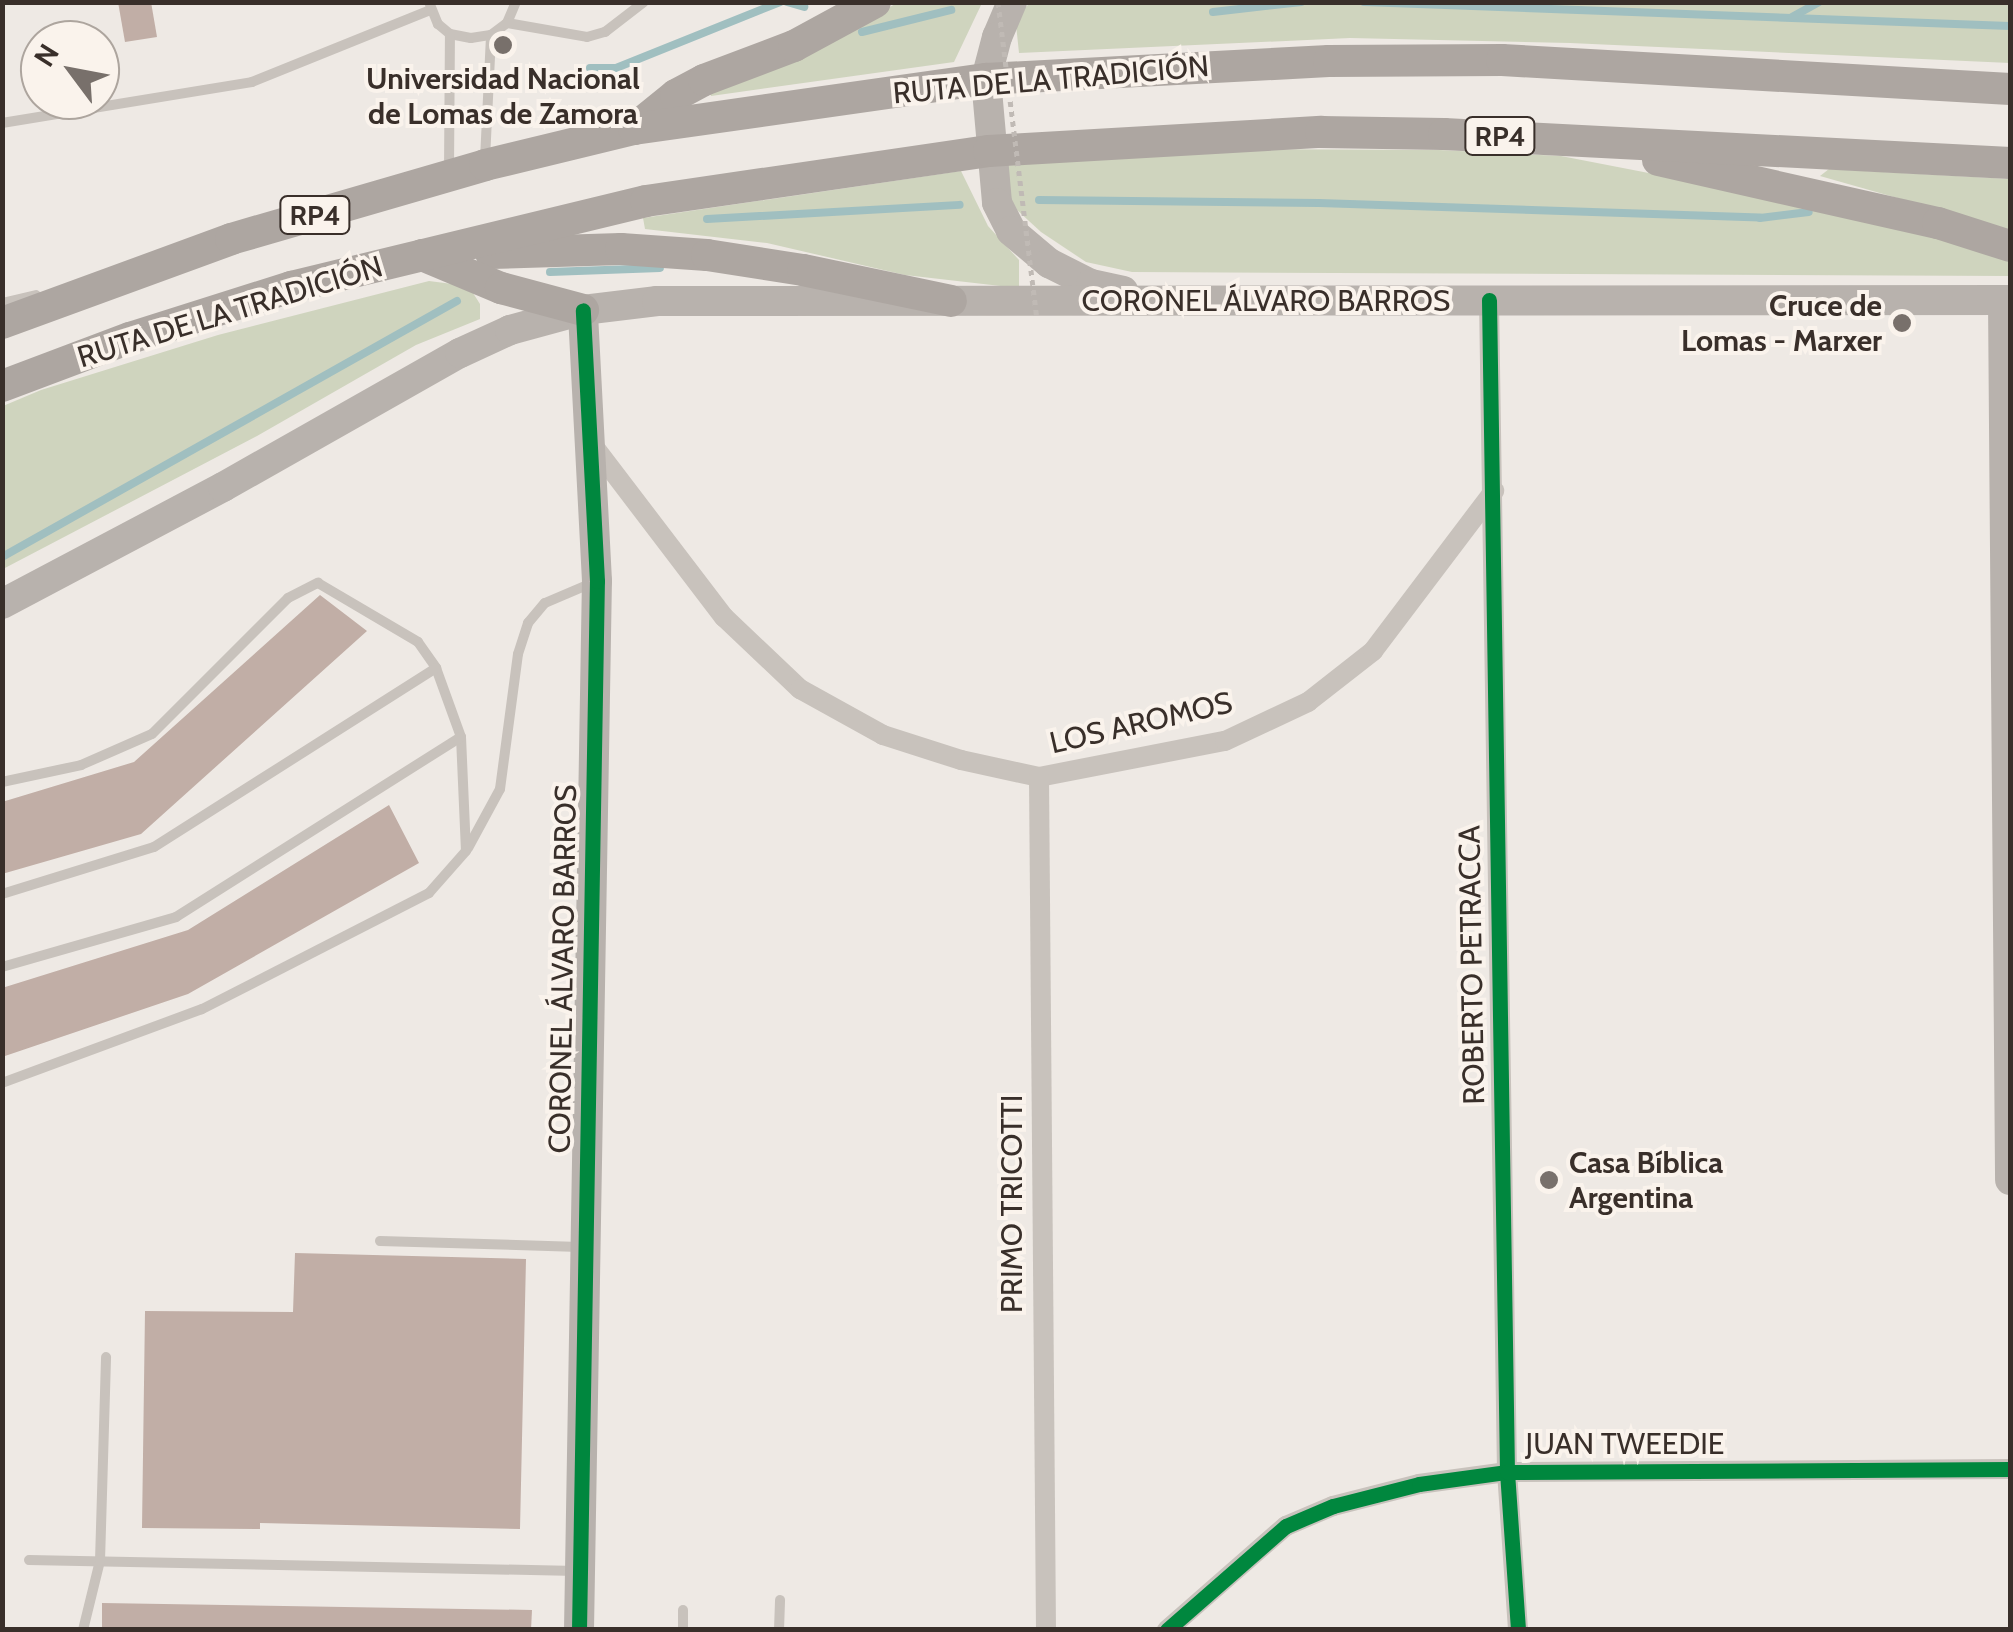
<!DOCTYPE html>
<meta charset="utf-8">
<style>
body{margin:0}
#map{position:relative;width:2013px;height:1632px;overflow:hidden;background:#eee9e4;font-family:Cabin,sans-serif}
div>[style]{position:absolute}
.green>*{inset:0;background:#cfd4be}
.stream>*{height:8px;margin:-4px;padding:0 4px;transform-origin:4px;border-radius:4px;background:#a0bfc0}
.building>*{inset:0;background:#c1aea6}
.lane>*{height:10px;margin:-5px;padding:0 5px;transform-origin:5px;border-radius:5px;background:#c8c2bc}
.street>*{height:20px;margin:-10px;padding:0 10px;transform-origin:10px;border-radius:10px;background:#c8c2bc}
.secondary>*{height:30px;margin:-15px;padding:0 15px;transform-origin:15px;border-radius:15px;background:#b8b2ad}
.primary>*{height:32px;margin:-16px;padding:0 16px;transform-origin:16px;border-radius:16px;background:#ada6a1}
.path-bridge>*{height:5px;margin-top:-2.5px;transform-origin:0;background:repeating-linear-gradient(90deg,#c0bab5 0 5px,transparent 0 10px)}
.cycleway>*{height:15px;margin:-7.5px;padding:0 7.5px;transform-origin:7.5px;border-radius:7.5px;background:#00873e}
.dots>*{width:28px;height:28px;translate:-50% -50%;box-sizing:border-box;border:5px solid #faf3ec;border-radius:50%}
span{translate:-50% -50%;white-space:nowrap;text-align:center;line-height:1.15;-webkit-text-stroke:8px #faf3ec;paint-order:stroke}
.shield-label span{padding:2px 8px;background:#faf3ec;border:2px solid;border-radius:8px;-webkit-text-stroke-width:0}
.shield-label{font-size:28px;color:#392f2a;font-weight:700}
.poi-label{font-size:30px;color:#392f2a;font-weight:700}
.right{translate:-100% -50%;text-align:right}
.left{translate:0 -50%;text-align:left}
.street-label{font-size:30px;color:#392f2a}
.frame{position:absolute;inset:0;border:5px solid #392f2a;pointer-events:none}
.north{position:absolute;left:20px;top:20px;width:100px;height:100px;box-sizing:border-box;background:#faf3ec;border:2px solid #ada59e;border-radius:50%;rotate:302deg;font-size:28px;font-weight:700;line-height:40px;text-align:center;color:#392f2a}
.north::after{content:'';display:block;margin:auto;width:35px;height:45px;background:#78706b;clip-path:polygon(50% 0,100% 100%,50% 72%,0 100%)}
</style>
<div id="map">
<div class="green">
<div style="clip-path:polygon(1032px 2px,2010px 2px,2010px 63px,1570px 43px,1350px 38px,1019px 53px,1015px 15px)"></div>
<div style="clip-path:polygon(897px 3px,982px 3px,954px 62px,711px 96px,709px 89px,840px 35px)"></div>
<div style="clip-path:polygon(1237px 149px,1439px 150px,1561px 156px,1891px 220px,2010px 257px,2010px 276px,1132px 272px,1086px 262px,1041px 232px,1017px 210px,1005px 189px,1001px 166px)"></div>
<div style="clip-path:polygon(1829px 169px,2010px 179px,2010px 230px,1820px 176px)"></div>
<div style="clip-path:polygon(961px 171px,988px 226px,1019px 260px,1019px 288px,905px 275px,767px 243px,645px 229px,643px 218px)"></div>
<div style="clip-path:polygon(429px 281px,460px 285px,473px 293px,480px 304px,480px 319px,416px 345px,257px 436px,3px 569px,3px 406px,41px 390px,218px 335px)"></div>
</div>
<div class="stream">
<div style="left:787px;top:2px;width:18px;rotate:16deg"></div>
<div style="left:1364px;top:2px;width:646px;rotate:2.13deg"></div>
<div style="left:1213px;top:12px;width:89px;rotate:-6.5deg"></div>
<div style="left:1792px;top:17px;width:31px;rotate:-29deg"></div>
<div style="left:862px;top:32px;width:92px;rotate:-13.9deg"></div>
<div style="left:590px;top:68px;width:26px"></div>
<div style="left:616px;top:68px;width:177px;rotate:-21.9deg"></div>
<div style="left:1039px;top:200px;width:280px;rotate:0.6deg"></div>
<div style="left:1319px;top:203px;width:441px;rotate:1.9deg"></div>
<div style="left:1760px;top:218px;width:49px;rotate:-7deg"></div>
<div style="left:707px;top:219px;width:253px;rotate:-3.2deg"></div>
<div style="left:550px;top:272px;width:110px;rotate:-2.1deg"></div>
<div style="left:2px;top:557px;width:522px;rotate:-29.36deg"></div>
</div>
<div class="building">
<div style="clip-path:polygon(118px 2px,151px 2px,157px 37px,125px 42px)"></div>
<div style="clip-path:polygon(320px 595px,367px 631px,141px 834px,2px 874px,2px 802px,134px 762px)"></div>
<div style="clip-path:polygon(389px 805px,419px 863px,188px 994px,2px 1057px,2px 988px,188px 930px)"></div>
<div style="clip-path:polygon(295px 1253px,526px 1259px,520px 1529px,260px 1523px,260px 1529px,142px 1528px,145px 1311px,293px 1312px)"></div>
<div style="clip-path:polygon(102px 1603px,532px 1610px,531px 1630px,102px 1630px)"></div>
</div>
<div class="lane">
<div style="left:429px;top:2px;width:24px;rotate:68deg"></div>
<div style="left:438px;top:24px;width:16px;rotate:40deg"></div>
<div style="left:450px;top:34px;width:21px;rotate:11deg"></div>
<div style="left:471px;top:38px;width:20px;rotate:-9deg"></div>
<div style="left:491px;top:35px;width:20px;rotate:-37deg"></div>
<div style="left:507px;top:23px;width:23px;rotate:-67deg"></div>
<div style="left:507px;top:23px;width:81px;rotate:9.9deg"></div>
<div style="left:587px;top:37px;width:19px;rotate:-16deg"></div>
<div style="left:605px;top:32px;width:49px;rotate:-37.6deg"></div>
<div style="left:2px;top:123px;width:253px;rotate:-9.3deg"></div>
<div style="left:252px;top:82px;width:192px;rotate:-22deg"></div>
<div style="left:485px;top:159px;width:124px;rotate:-87.2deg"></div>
<div style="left:449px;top:171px;width:137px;rotate:-89.6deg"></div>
<div style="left:2px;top:303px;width:35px;rotate:-13deg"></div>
<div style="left:2px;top:782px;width:81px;rotate:-12.1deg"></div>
<div style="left:81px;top:765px;width:77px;rotate:-23.6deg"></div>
<div style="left:152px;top:734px;width:192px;rotate:-45deg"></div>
<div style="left:288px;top:598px;width:34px;rotate:-27deg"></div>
<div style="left:318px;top:583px;width:116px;rotate:30.5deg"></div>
<div style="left:418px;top:642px;width:32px;rotate:55deg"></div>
<div style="left:436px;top:668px;width:73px;rotate:70.1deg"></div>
<div style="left:461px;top:737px;width:114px;rotate:87.5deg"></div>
<div style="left:466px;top:851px;width:56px;rotate:131.4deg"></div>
<div style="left:429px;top:893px;width:255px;rotate:152.9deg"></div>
<div style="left:202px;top:1009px;width:213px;rotate:159.7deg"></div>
<div style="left:468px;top:848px;width:67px;rotate:-61.5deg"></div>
<div style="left:500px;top:789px;width:136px;rotate:-82.4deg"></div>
<div style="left:518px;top:654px;width:33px;rotate:-72deg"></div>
<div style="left:528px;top:623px;width:26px;rotate:-50deg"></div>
<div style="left:545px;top:603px;width:51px;rotate:-23.1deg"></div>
<div style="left:2px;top:894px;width:159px;rotate:-17.2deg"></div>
<div style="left:154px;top:847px;width:334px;rotate:-32.4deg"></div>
<div style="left:2px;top:967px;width:181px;rotate:-16deg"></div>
<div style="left:176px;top:917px;width:337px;rotate:-32.3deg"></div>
<div style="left:380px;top:1241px;width:200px;rotate:1.7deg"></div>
<div style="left:29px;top:1560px;width:548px;rotate:1.15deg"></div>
<div style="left:683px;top:1610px;width:20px;rotate:90deg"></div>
<div style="left:83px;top:1630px;width:71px;rotate:-76.2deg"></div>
<div style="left:100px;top:1561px;width:204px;rotate:-88.3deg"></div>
<div style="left:779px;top:1630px;width:30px;rotate:-88deg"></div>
</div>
<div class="street">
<div style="left:1489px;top:300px;width:1172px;rotate:89.12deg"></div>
<div style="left:1507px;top:1472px;width:158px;rotate:86deg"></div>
<div style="left:592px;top:444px;width:218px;rotate:52.7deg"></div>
<div style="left:724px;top:617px;width:105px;rotate:43.5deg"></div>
<div style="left:800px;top:689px;width:95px;rotate:29deg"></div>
<div style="left:883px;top:735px;width:82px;rotate:17.8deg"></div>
<div style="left:961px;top:760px;width:80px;rotate:12.3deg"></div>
<div style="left:1039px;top:777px;width:189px;rotate:-11deg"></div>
<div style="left:1225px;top:741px;width:92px;rotate:-25.2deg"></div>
<div style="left:1308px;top:702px;width:83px;rotate:-38.1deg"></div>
<div style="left:1373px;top:651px;width:201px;rotate:-52.9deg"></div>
<div style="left:1039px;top:777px;width:853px;rotate:89.53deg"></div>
<div style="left:1167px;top:1630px;width:158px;rotate:-41.2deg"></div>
<div style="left:1286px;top:1526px;width:51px;rotate:-23.1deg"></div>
<div style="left:1333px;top:1506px;width:89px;rotate:-14.3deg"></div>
<div style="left:1419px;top:1484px;width:89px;rotate:-7.8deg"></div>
<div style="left:1507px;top:1472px;width:503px;rotate:-0.34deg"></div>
</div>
<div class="secondary">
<div style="left:1012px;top:2px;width:38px;rotate:113deg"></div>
<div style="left:997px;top:37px;width:43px;rotate:104.7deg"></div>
<div style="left:986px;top:79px;width:124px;rotate:84.9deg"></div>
<div style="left:997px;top:203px;width:31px;rotate:63deg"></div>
<div style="left:1011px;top:231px;width:50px;rotate:40.1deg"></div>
<div style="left:1049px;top:263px;width:47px;rotate:26.6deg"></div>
<div style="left:1091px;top:284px;width:33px;rotate:12deg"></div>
<div style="left:2003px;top:300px;width:880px;rotate:89.54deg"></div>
<div style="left:2px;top:604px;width:250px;rotate:-27.9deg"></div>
<div style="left:223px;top:487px;width:272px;rotate:-29.5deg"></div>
<div style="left:460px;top:353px;width:55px;rotate:-24.7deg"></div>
<div style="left:510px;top:330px;width:76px;rotate:-15.3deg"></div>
<div style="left:583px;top:310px;width:75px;rotate:-6.9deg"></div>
<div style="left:657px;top:301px;width:1353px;rotate:-0.04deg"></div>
<div style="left:579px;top:1630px;width:1049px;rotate:-89.02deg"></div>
<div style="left:597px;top:581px;width:271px;rotate:-93deg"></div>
</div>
<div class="primary">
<div style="left:634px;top:129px;width:54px;rotate:-39deg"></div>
<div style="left:676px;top:95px;width:32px;rotate:-28deg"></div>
<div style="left:704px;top:80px;width:96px;rotate:-20.7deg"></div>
<div style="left:794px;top:46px;width:92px;rotate:-28.5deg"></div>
<div style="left:1658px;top:160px;width:287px;rotate:12.7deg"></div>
<div style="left:1938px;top:223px;width:76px;rotate:17.7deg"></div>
<div style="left:491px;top:253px;width:130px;rotate:-1.8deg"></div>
<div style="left:621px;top:249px;width:86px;rotate:4deg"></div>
<div style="left:707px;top:255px;width:97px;rotate:8.9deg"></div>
<div style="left:803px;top:270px;width:151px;rotate:11.8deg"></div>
<div style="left:422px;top:255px;width:86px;rotate:22.7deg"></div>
<div style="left:501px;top:288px;width:85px;rotate:15deg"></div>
<div style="left:2px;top:323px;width:244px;rotate:-20.1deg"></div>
<div style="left:231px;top:239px;width:265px;rotate:-16.2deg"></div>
<div style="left:485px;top:165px;width:153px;rotate:-13.6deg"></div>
<div style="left:634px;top:129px;width:356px;rotate:-8.1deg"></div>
<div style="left:986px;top:79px;width:343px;rotate:-3deg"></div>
<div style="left:1329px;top:61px;width:173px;rotate:-0.3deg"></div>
<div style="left:1502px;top:60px;width:509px;rotate:3.27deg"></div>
<div style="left:2px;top:386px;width:137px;rotate:-20.6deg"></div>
<div style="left:130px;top:338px;width:169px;rotate:-17.6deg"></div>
<div style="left:291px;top:287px;width:365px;rotate:-13.6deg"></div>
<div style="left:646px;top:201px;width:347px;rotate:-8.3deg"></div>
<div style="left:989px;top:151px;width:333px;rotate:-3.3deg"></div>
<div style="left:1321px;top:132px;width:123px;rotate:0.9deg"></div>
<div style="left:1444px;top:134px;width:567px;rotate:2.93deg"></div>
</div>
<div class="path-bridge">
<div style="left:998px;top:2px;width:319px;rotate:83deg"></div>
</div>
<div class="cycleway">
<div style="left:1489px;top:300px;width:1172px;rotate:89.12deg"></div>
<div style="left:1507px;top:1472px;width:158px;rotate:86deg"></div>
<div style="left:579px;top:1630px;width:1049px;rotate:-89.02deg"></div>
<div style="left:597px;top:581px;width:271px;rotate:-93deg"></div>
<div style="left:1167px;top:1630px;width:158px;rotate:-41.2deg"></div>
<div style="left:1286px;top:1526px;width:51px;rotate:-23.1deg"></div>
<div style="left:1333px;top:1506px;width:89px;rotate:-14.3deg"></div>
<div style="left:1419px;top:1484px;width:89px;rotate:-7.8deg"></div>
<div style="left:1507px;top:1472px;width:503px;rotate:-0.34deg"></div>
</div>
<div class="dots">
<div style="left:503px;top:45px;background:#78706b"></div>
<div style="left:1902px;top:323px;background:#78706b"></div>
<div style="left:1549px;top:1180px;background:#78706b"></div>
</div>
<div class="shield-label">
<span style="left:1500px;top:136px">RP4</span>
<span style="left:315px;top:215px">RP4</span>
</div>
<div class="poi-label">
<span style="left:503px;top:96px">Universidad Nacional<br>de Lomas de Zamora</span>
<span class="right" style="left:1882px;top:323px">Cruce de<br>Lomas - Marxer</span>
<span class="left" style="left:1569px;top:1180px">Casa Bíblica<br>Argentina</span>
</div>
<div class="street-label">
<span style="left:1051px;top:80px;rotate:-5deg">RUTA DE LA TRADICIÓN</span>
<span style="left:1266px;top:301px">CORONEL ÁLVARO BARROS</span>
<span style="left:230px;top:312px;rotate:-17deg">RUTA DE LA TRADICIÓN</span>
<span style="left:1141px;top:723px;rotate:-13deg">LOS AROMOS</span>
<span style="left:1472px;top:965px;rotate:-91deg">ROBERTO PETRACCA</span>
<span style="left:563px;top:969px;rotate:-89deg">CORONEL ÁLVARO BARROS</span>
<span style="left:1012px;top:1204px;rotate:-90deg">PRIMO TRICOTTI</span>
<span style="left:1625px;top:1444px">JUAN TWEEDIE</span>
</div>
<div class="frame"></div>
<div class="north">N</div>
</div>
